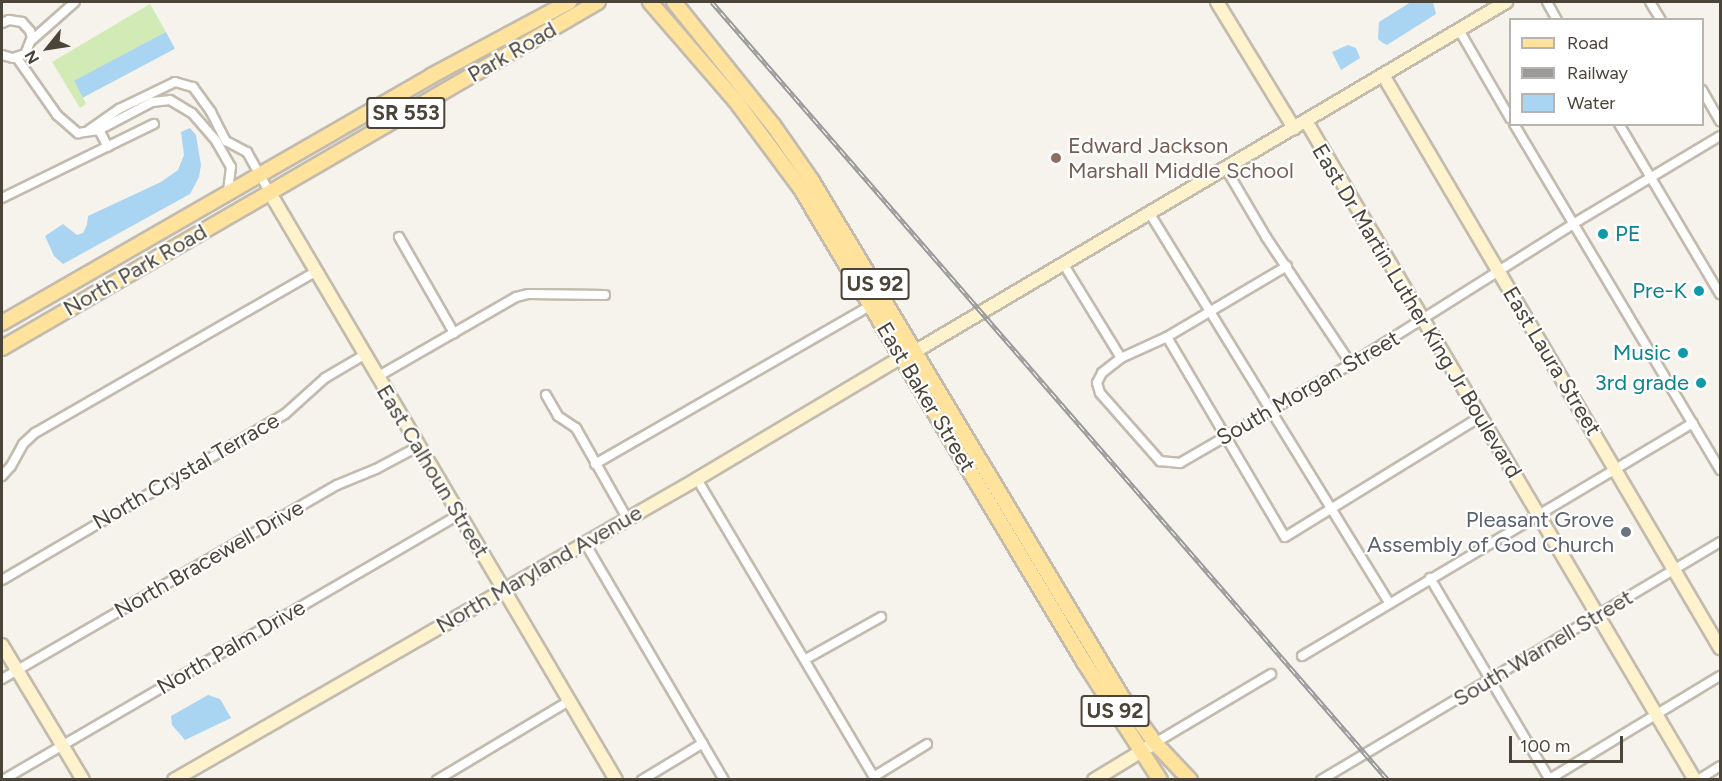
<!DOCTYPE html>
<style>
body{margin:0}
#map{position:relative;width:1722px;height:781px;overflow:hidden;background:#f6f3ec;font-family:Figtree,sans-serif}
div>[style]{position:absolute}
.green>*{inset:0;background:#d2eab5}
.water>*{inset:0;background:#a9d4f2;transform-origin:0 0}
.roads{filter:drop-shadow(2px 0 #c2bbae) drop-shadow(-2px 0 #c2bbae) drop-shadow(0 2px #c2bbae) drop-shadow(0 -2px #c2bbae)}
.street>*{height:8px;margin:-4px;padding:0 4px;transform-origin:4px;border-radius:4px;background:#fff}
.secondary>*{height:12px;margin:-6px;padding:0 6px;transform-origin:6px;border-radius:6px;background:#fff3cd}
.primary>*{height:14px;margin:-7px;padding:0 7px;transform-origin:7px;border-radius:7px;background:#ffe39c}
.rail>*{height:4.5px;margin-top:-2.25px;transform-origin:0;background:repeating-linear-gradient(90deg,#fff 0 7px,#9a9a9a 0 14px);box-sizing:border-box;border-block:2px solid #9a9a9a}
.dots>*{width:16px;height:16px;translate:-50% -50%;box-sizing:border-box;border:3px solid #fff;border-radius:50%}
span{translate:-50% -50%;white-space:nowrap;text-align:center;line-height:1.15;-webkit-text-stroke:4.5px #fff;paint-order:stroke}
.shield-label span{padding:2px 4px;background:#fff;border:2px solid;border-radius:4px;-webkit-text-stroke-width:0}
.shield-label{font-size:21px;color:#4b4439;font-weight:700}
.street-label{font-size:22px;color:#4b4439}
.education-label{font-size:22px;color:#785e54}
.left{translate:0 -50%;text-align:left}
.culture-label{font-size:22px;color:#0d838f}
.right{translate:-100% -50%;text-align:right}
.worship-label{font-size:22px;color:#5b616d}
.frame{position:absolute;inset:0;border:3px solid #4b4439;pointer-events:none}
.legend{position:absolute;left:1509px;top:18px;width:195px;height:108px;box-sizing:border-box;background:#fff;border:2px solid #b7b4b0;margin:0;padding:8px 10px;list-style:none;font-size:18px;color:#4b4439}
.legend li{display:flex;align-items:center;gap:12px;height:30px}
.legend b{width:30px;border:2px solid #b7b4b0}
.north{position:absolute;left:18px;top:18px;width:60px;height:60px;-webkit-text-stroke:4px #fff;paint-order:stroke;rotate:240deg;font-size:16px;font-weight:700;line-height:24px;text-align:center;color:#4b4439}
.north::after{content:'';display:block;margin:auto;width:21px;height:27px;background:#4b4439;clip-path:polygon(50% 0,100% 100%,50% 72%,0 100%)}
.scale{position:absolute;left:1509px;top:736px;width:114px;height:27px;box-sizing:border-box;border:3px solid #4b4439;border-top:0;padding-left:8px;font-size:18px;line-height:21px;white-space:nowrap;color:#4b4439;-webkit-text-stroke:4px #fff;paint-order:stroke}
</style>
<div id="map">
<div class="green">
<div style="clip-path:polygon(150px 4px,166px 32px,77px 84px,86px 104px,80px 108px,52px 62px)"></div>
</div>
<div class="water">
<div style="clip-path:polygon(1411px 2px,1433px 2px,1436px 14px,1387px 45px,1383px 43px,1378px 39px,1379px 22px)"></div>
<div style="left:166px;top:32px;width:19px;height:104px;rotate:62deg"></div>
<div style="clip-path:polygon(1348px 45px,1356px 48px,1360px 58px,1341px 70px,1332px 52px)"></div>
<div style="clip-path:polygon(190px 128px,196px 135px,201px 165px,199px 177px,190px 194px,63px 264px,54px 256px,45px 236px,63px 224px,77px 235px,83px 233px,87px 225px,88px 216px,161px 182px,178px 170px,184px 155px,181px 132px)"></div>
<div style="clip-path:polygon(208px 695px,220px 699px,231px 718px,185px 740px,172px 725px,171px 716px)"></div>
</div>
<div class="roads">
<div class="street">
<div style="left:1547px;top:2px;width:21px;rotate:61deg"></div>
<div style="left:1650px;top:2px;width:21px;rotate:59deg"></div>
<div style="left:2px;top:23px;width:8px;rotate:-23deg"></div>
<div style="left:9px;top:20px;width:13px;rotate:9deg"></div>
<div style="left:22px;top:22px;width:12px;rotate:48deg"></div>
<div style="left:30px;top:31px;width:6px;rotate:72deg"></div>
<div style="left:32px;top:37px;width:18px;rotate:112deg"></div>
<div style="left:25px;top:54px;width:13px;rotate:162deg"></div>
<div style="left:13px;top:58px;width:11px;rotate:-165deg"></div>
<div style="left:1459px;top:30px;width:102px;rotate:59.9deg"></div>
<div style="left:32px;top:40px;width:57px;rotate:-41.5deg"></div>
<div style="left:17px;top:58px;width:70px;rotate:54.9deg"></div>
<div style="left:57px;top:115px;width:28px;rotate:41deg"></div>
<div style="left:78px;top:133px;width:21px;rotate:-8deg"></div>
<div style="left:99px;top:130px;width:60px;rotate:-27.8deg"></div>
<div style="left:152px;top:102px;width:18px;rotate:-6deg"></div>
<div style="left:170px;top:100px;width:26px;rotate:31deg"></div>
<div style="left:192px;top:113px;width:37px;rotate:49deg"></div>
<div style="left:216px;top:141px;width:30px;rotate:60deg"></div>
<div style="left:231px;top:167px;width:26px;rotate:97deg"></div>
<div style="left:1702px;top:90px;width:36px;rotate:60deg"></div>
<div style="left:1514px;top:124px;width:403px;rotate:59.2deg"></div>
<div style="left:1619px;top:124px;width:198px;rotate:59.3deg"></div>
<div style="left:89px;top:130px;width:37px;rotate:-35deg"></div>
<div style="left:119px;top:109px;width:62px;rotate:-25.7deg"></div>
<div style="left:175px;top:82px;width:19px;rotate:16deg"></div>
<div style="left:193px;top:87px;width:31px;rotate:54deg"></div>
<div style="left:211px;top:112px;width:33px;rotate:63deg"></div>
<div style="left:226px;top:141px;width:24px;rotate:28deg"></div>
<div style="left:247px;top:152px;width:47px;rotate:60.7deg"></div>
<div style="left:99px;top:130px;width:19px;rotate:62deg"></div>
<div style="left:1226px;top:169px;width:79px;rotate:59.5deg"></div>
<div style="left:1266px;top:237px;width:153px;rotate:56.2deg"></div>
<div style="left:2px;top:198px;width:169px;rotate:-26deg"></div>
<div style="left:1150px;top:214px;width:456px;rotate:58.4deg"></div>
<div style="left:399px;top:237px;width:111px;rotate:60.2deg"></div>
<div style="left:1064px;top:265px;width:109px;rotate:58.5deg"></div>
<div style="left:1287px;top:266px;width:139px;rotate:149.4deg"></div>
<div style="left:1167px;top:337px;width:51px;rotate:155.5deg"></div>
<div style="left:1121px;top:358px;width:24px;rotate:142deg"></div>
<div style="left:1102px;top:373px;width:11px;rotate:117deg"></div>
<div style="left:1097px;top:383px;width:10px;rotate:73deg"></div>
<div style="left:1100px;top:393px;width:91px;rotate:48.6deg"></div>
<div style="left:1160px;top:461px;width:20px;rotate:6deg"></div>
<div style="left:1180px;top:463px;width:198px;rotate:-30.1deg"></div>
<div style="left:1351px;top:364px;width:262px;rotate:-32.2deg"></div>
<div style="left:1573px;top:224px;width:171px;rotate:-30.9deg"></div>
<div style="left:1167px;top:337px;width:232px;rotate:59.5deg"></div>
<div style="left:1285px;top:537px;width:229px;rotate:-31.6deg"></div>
<div style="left:377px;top:377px;width:160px;rotate:-29.9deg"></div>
<div style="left:516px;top:297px;width:12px;rotate:-14deg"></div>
<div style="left:528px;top:294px;width:77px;rotate:0.7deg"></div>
<div style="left:546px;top:395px;width:24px;rotate:60deg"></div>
<div style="left:558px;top:416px;width:22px;rotate:34deg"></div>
<div style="left:576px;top:428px;width:103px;rotate:60.5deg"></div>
<div style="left:595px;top:464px;width:319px;rotate:-29.9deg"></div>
<div style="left:2px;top:476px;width:13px;rotate:-48deg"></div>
<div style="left:11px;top:466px;width:25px;rotate:-61deg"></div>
<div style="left:23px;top:444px;width:16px;rotate:-43deg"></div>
<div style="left:35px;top:433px;width:323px;rotate:-29.9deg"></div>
<div style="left:697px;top:479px;width:350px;rotate:59.3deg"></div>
<div style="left:585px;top:543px;width:275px;rotate:59.6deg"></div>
<div style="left:1430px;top:578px;width:235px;rotate:59.3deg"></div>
<div style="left:2px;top:580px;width:328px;rotate:-30.4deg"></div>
<div style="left:285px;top:414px;width:54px;rotate:-42deg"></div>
<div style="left:325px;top:378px;width:45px;rotate:-30.5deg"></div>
<div style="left:1302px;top:656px;width:455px;rotate:-30.8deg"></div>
<div style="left:806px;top:659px;width:86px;rotate:-29.2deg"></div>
<div style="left:2px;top:679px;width:387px;rotate:-30.1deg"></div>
<div style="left:337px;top:485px;width:42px;rotate:-22.3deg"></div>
<div style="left:376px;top:469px;width:49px;rotate:-28.1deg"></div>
<div style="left:1155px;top:743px;width:135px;rotate:-30.7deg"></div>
<div style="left:875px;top:776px;width:61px;rotate:-31.6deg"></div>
<div style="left:3px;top:780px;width:529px;rotate:-30.2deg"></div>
<div style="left:437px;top:780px;width:154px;rotate:-30.9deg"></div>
<div style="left:642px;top:780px;width:71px;rotate:-31.2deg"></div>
<div style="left:1321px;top:780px;width:465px;rotate:-30.8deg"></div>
<div style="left:1548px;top:780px;width:201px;rotate:-31.2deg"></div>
<div style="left:1698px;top:780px;width:26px;rotate:-32deg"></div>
</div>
<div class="secondary">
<div style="left:1217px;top:2px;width:148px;rotate:58.6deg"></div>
<div style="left:1383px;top:75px;width:665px;rotate:59.54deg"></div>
<div style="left:1306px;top:121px;width:765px;rotate:59.45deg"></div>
<div style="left:270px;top:193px;width:681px;rotate:59.48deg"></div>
<div style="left:2px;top:645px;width:157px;rotate:59deg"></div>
<div style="left:174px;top:780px;width:603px;rotate:-29.92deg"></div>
<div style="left:697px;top:479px;width:239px;rotate:-30.8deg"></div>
<div style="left:902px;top:357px;width:21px;rotate:-25deg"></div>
<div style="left:921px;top:348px;width:680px;rotate:-30.6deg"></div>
<div style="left:1094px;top:780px;width:71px;rotate:-31.2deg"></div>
</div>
<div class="primary">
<div style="left:650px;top:2px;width:130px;rotate:49.1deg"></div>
<div style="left:735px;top:100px;width:111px;rotate:53.4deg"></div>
<div style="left:801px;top:189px;width:551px;rotate:59.11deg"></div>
<div style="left:1084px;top:662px;width:140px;rotate:57.2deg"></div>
<div style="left:674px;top:2px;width:158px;rotate:51.2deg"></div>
<div style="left:773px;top:125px;width:68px;rotate:55.1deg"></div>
<div style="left:812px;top:181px;width:602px;rotate:59deg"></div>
<div style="left:1122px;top:697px;width:57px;rotate:54.3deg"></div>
<div style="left:1155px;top:743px;width:51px;rotate:46.6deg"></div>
<div style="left:2px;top:323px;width:495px;rotate:-29.9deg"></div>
<div style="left:431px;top:76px;width:157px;rotate:-28.2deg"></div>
<div style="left:2px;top:348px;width:689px;rotate:-30.14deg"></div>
</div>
</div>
<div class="rail">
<div style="left:712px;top:2px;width:1031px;rotate:49.01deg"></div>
</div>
<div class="dots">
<div style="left:1056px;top:158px;background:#8d6e63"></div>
<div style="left:1603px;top:234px;background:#0f9aa8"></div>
<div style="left:1699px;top:291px;background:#0f9aa8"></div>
<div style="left:1683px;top:353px;background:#0f9aa8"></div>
<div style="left:1701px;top:383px;background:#0f9aa8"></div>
<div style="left:1626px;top:532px;background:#6b7280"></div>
</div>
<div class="shield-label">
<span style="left:406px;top:113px">SR 553</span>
<span style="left:875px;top:284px">US 92</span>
<span style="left:1115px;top:711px">US 92</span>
</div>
<div class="street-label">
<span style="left:512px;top:52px;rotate:-30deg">Park Road</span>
<span style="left:135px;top:270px;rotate:-30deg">North Park Road</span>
<span style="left:1417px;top:311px;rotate:59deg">East Dr Martin Luther King Jr Boulevard</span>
<span style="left:1552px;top:361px;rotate:59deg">East Laura Street</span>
<span style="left:1308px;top:388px;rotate:-30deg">South Morgan Street</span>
<span style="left:926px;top:397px;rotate:59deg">East Baker Street</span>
<span style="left:186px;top:471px;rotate:-30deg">North Crystal Terrace</span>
<span style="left:433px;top:471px;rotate:59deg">East Calhoun Street</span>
<span style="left:209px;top:559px;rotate:-30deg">North Bracewell Drive</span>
<span style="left:539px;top:569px;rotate:-30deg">North Maryland Avenue</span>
<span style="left:231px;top:647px;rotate:-30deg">North Palm Drive</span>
<span style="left:1543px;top:648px;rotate:-31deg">South Warnell Street</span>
</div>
<div class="education-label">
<span class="left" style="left:1068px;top:158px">Edward Jackson<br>Marshall Middle School</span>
</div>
<div class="culture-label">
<span class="left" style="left:1615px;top:234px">PE</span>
<span class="right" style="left:1687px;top:291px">Pre-K</span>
<span class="right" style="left:1671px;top:353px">Music</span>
<span class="right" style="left:1689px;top:383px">3rd grade</span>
</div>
<div class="worship-label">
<span class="right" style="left:1614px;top:532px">Pleasant Grove<br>Assembly of God Church</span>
</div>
<div class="frame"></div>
<ul class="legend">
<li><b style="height:8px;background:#ffe39c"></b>Road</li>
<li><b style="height:8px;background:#9a9a9a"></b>Railway</li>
<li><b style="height:16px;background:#a9d4f2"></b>Water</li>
</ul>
<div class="north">N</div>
<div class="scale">100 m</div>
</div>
